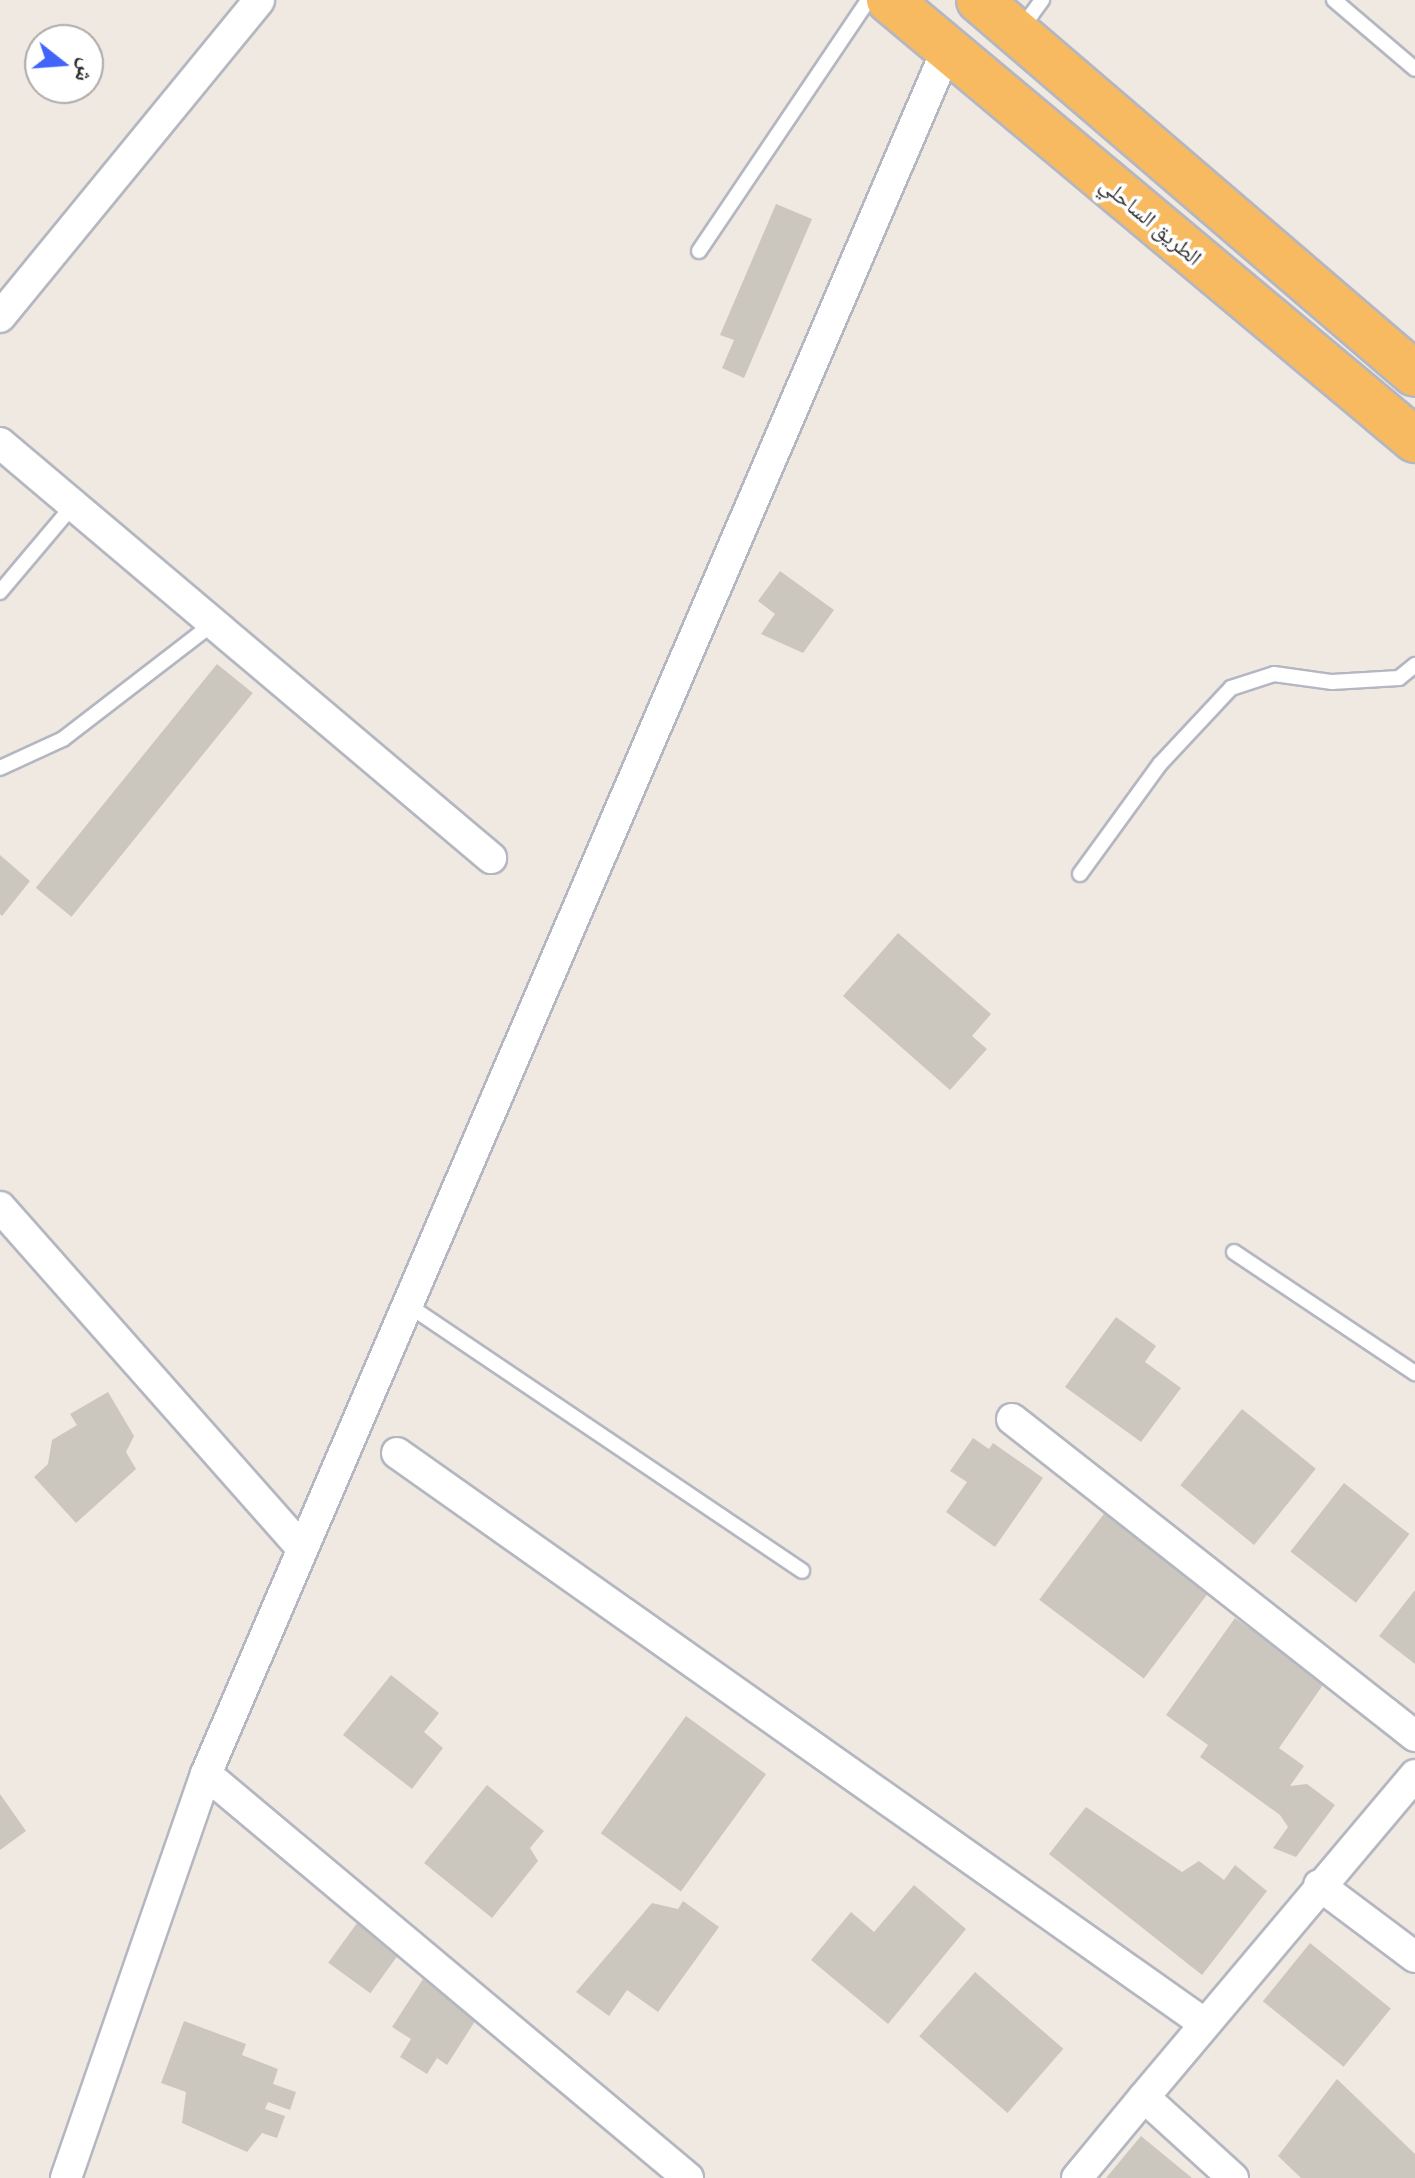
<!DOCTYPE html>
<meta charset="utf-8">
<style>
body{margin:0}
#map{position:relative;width:1415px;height:2178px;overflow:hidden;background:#efe9e1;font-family:Roboto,"Noto Naskh Arabic",sans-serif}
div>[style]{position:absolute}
.building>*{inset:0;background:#cbc7bf;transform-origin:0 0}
.roads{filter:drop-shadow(2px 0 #b4b7c1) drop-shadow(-2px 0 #b4b7c1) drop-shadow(0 2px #b4b7c1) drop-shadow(0 -2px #b4b7c1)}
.service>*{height:14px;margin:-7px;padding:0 7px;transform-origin:7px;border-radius:7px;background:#fff}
.minor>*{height:30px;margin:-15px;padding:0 15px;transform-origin:15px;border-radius:15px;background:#fff}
.trunk>*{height:44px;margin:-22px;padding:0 22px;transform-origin:22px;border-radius:22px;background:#f8ba60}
span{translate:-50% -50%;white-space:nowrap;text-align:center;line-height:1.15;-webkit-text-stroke:7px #fff;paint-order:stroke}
.street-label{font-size:22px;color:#2e2e2e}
.north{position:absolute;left:24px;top:24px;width:80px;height:80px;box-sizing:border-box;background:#fff;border:2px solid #ababab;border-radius:50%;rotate:107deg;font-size:22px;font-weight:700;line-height:32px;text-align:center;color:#2e2e2e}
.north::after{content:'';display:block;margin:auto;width:28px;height:36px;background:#4264fb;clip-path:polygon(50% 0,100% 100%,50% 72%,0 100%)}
</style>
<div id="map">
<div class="building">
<div style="clip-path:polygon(776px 204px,812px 219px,744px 378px,722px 368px,734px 340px,720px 335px)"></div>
<div style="clip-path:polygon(780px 571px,834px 610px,803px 653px,761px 634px,775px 614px,758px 601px)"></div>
<div style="left:217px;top:664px;width:46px;height:288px;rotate:39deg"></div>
<div style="clip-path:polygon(0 855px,30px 881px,2px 916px,0 914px)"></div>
<div style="clip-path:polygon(898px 933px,991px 1014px,972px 1036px,987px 1049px,950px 1090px,843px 996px)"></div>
<div style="clip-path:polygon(1116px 1317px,1156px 1346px,1145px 1362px,1181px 1388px,1141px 1442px,1065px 1387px)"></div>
<div style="clip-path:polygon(108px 1392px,134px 1436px,126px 1452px,136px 1469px,76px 1523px,34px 1477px,48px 1464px,52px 1440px,77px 1425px,70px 1414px)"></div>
<div style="left:1242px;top:1409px;width:95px;height:98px;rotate:39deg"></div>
<div style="clip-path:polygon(973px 1438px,989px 1449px,993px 1443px,1043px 1478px,995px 1547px,946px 1512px,967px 1482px,950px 1471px)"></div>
<div style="left:1344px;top:1483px;width:83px;height:87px;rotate:38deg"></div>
<div style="left:1106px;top:1511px;width:131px;height:111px;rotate:37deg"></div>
<div style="clip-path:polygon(1415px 1590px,1415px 1664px,1379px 1636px)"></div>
<div style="clip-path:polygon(1235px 1618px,1325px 1682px,1279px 1748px,1304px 1766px,1290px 1786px,1307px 1784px,1335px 1805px,1296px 1857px,1273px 1848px,1288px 1827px,1280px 1815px,1200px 1757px,1208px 1745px,1166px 1715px)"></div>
<div style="clip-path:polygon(391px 1675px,439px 1713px,424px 1732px,443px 1748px,412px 1789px,343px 1735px)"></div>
<div style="left:686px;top:1716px;width:99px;height:145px;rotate:36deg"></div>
<div style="clip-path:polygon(487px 1785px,544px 1831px,530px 1848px,538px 1861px,492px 1918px,424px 1863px)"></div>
<div style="clip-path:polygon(0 1794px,26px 1831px,0 1850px)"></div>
<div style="clip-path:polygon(1086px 1807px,1182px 1872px,1199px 1861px,1224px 1880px,1235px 1865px,1267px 1891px,1202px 1975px,1049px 1854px)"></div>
<div style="clip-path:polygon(914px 1885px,966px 1929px,888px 2024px,811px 1960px,851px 1912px,874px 1932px)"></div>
<div style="clip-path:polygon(683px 1901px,719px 1927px,658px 2012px,627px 1990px,609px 2016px,576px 1992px,652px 1903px,678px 1909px)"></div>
<div style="left:360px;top:1919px;width:52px;height:54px;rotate:36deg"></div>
<div style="left:1310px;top:1943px;width:104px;height:75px;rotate:39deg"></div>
<div style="left:975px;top:1972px;width:117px;height:85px;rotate:41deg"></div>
<div style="clip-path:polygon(423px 1979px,479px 2015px,447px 2065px,437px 2058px,427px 2074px,400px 2057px,411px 2039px,392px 2027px)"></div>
<div style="clip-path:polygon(184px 2021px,246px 2044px,242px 2055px,278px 2069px,273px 2084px,296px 2092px,290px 2110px,268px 2102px,265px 2109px,285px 2116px,277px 2138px,262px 2133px,247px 2152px,182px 2123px,186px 2092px,161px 2083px)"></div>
<div style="clip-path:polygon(1337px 2079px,1415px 2154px,1415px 2178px,1301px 2178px,1278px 2156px)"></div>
<div style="clip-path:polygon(1141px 2136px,1192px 2178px,1106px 2178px)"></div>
</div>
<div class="roads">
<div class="service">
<div style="left:1334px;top:0;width:106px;rotate:40.4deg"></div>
<div style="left:1021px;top:29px;width:36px;rotate:-54deg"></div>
<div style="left:699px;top:251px;width:303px;rotate:-56deg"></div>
<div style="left:0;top:592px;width:115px;rotate:-49.9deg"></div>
<div style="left:0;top:768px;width:69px;rotate:-24.7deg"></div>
<div style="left:63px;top:739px;width:192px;rotate:-37.6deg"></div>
<div style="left:1080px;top:874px;width:136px;rotate:-54deg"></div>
<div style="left:1160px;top:764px;width:104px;rotate:-46.9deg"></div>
<div style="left:1231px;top:688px;width:45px;rotate:-18deg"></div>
<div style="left:1274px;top:674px;width:59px;rotate:7.9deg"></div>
<div style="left:1332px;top:682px;width:67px;rotate:-3.4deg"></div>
<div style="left:1399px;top:678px;width:21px;rotate:-39deg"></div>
<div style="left:1234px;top:1252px;width:218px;rotate:33.8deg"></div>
<div style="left:405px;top:1303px;width:479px;rotate:34deg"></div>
</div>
<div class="minor">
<div style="left:0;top:317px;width:409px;rotate:-50.7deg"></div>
<div style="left:0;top:443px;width:643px;rotate:40.2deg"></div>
<div style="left:0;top:1207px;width:454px;rotate:48.5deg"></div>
<div style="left:1012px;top:1419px;width:513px;rotate:38.19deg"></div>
<div style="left:397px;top:1453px;width:989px;rotate:35.25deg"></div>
<div style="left:206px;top:1774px;width:629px;rotate:39.97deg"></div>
<div style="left:1319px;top:1885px;width:120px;rotate:36.9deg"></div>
<div style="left:66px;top:2178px;width:428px;rotate:-70.9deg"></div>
<div style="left:206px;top:1774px;width:1874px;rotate:-66.75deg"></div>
<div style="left:1077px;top:2178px;width:105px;rotate:-50.4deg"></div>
<div style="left:1233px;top:2178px;width:120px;rotate:-137.7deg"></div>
<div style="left:1144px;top:2097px;width:421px;rotate:-49.9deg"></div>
</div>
<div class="trunk">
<div style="left:889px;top:0;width:686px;rotate:39.91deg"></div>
<div style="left:979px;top:0;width:574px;rotate:40.62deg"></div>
</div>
</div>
<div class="street-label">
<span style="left:1151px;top:221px;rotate:40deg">الطريق الساحلي</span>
</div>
<div class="north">ش</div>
</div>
